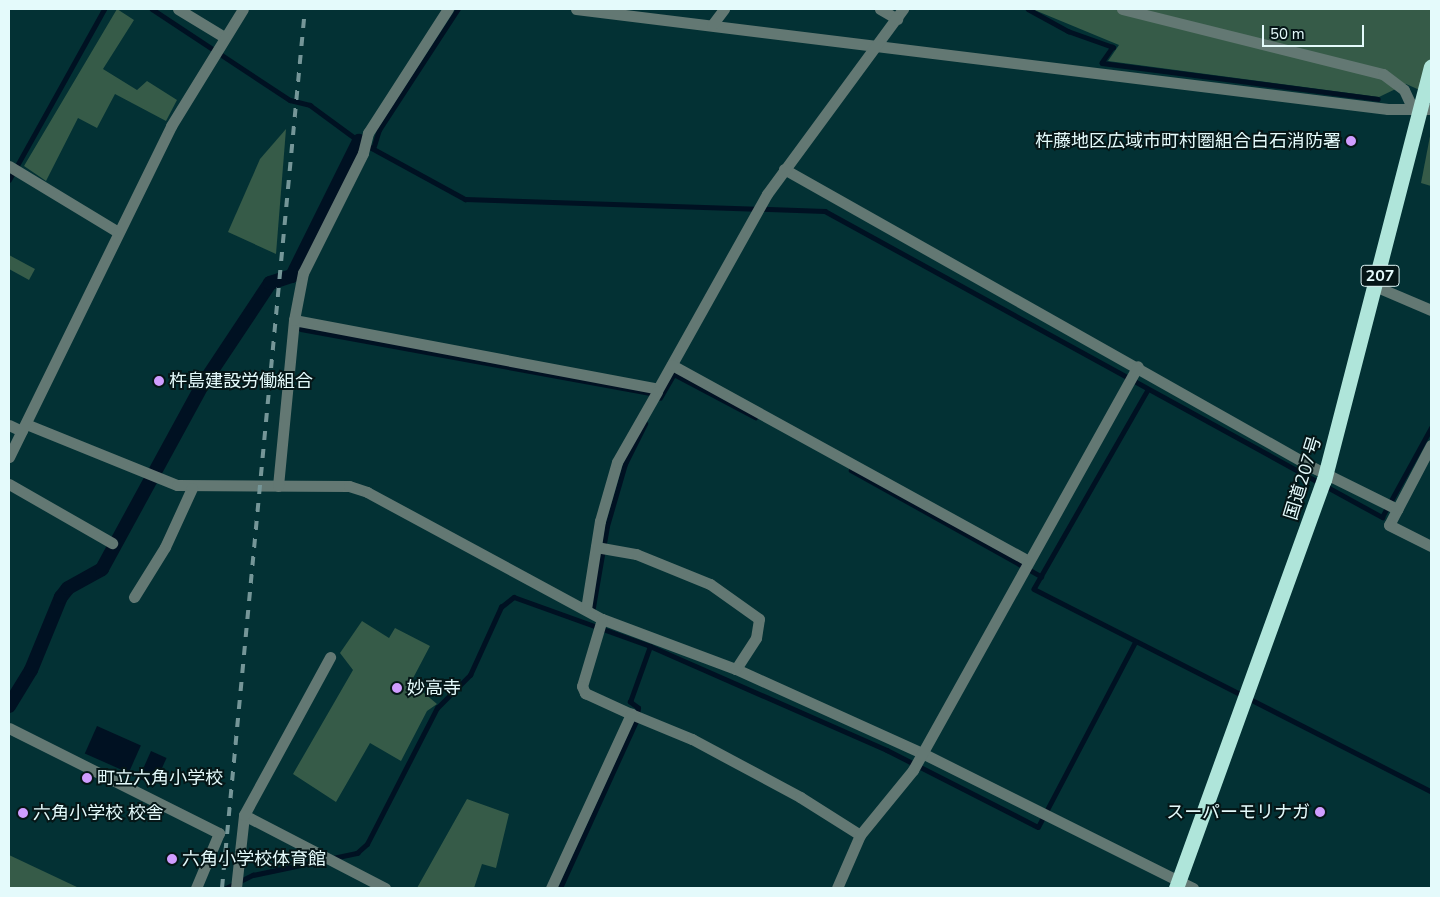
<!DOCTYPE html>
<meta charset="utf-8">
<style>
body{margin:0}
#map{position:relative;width:1440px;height:897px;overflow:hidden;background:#033134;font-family:"Nunito Sans","Noto Sans JP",sans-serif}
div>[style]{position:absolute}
.green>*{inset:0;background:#365b48}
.water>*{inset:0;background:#012;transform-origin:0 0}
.stream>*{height:4.5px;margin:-2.25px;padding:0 2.25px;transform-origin:2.25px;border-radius:2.25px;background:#012}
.canal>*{height:14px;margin:-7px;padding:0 7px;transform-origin:7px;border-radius:7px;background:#012}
.street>*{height:11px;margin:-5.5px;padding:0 5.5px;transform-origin:5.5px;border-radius:5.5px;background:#637873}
.highway>*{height:15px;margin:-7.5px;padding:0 7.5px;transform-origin:7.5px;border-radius:7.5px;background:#afe5da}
.rail>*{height:4px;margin-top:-2px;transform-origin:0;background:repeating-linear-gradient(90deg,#759698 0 9px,transparent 0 18px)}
.dots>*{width:14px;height:14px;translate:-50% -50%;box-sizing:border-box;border:2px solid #051617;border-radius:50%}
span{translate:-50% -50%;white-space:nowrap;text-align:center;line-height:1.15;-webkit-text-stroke:4px #051617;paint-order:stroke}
.shield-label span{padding:1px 4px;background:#051617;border:1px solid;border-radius:4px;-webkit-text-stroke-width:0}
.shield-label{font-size:16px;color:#e4fafb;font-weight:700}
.poi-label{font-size:18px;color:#e4fafb}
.right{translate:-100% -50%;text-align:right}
.left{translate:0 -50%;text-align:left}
.street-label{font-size:18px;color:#e4fafb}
.frame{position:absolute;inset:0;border:10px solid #e4fafb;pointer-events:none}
.scale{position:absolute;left:1262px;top:25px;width:102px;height:22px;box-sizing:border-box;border:2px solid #e4fafb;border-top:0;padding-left:6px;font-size:15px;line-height:18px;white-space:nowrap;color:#e4fafb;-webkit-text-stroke:4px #051617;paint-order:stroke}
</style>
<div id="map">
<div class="green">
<div style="clip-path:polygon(117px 9px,134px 20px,103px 69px,137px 90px,147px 81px,177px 100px,166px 121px,115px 94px,97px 128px,78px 118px,46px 181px,24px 166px)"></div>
<div style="clip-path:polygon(1032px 9px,1431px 9px,1431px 95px,1406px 84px,1379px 97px,1108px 61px,1119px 45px)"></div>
<div style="clip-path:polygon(286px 129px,276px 254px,228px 232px,260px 159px)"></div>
<div style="clip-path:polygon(1431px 131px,1431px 186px,1421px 183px)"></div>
<div style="clip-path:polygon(9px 255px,35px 269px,29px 280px,9px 269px)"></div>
<div style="clip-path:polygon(362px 621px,389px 638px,395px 628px,430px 646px,411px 682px,437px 704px,427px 711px,401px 761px,370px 743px,336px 802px,293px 774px,353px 670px,340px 653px)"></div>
<div style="clip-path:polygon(467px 799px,509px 814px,496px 868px,482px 864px,474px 888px,417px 888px)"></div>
<div style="clip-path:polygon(9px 855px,79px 888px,9px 888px)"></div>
</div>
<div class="water">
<div style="left:97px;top:726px;width:48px;height:30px;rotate:24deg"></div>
<div style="left:151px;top:751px;width:17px;height:30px;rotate:24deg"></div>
</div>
<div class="stream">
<div style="left:152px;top:9px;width:165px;rotate:33.4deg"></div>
<div style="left:290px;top:100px;width:21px;rotate:14deg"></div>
<div style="left:310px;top:105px;width:61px;rotate:36.3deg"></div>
<div style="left:359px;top:141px;width:121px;rotate:28.7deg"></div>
<div style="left:465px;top:199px;width:360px;rotate:1.9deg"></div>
<div style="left:825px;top:211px;width:636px;rotate:28.78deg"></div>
<div style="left:1382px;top:517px;width:102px;rotate:-61.2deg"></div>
<div style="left:1028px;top:9px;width:46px;rotate:28.8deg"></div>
<div style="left:1068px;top:31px;width:48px;rotate:19.6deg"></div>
<div style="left:1113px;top:47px;width:19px;rotate:125deg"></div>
<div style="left:1102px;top:63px;width:278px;rotate:7.4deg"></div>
<div style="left:374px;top:146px;width:17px;rotate:-73deg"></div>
<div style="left:379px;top:130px;width:145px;rotate:-56.9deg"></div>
<div style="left:9px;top:180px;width:196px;rotate:-60.9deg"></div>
<div style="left:301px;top:329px;width:359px;rotate:10.4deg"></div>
<div style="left:1148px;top:390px;width:229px;rotate:119.8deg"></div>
<div style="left:1034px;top:589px;width:445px;rotate:27deg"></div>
<div style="left:660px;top:398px;width:28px;rotate:-60deg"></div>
<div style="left:674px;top:374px;width:92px;rotate:28deg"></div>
<div style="left:851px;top:470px;width:218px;rotate:29.2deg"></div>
<div style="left:592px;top:613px;width:88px;rotate:-80.2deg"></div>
<div style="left:607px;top:526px;width:65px;rotate:-73.8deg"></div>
<div style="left:625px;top:464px;width:45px;rotate:-63.4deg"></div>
<div style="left:333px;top:858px;width:25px;rotate:-12deg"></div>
<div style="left:357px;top:853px;width:13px;rotate:-42deg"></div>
<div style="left:367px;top:844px;width:153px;rotate:-62.8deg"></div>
<div style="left:437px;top:708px;width:47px;rotate:-45deg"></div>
<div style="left:470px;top:675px;width:75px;rotate:-65.5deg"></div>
<div style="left:501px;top:607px;width:16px;rotate:-38deg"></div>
<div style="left:514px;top:597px;width:145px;rotate:19.8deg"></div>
<div style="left:650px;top:646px;width:259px;rotate:23.7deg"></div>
<div style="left:887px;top:750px;width:169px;rotate:27deg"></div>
<div style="left:1038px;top:827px;width:209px;rotate:-62.3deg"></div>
<div style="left:226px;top:888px;width:30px;rotate:-26deg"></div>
<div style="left:253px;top:875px;width:74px;rotate:-11.8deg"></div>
<div style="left:560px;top:888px;width:183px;rotate:-65.5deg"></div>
<div style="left:636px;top:721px;width:13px;rotate:-81deg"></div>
<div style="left:638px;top:708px;width:10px;rotate:-143deg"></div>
<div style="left:630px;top:702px;width:59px;rotate:-70.3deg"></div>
</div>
<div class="canal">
<div style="left:9px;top:706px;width:42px;rotate:-58.6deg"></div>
<div style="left:31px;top:670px;width:79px;rotate:-67.7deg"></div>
<div style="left:61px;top:597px;width:11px;rotate:-52deg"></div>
<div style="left:68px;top:588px;width:39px;rotate:-29deg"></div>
<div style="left:102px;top:569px;width:211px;rotate:-61.4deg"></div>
<div style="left:203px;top:384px;width:121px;rotate:-56.4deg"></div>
<div style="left:270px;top:283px;width:23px;rotate:-18deg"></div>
<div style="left:292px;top:276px;width:151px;rotate:-63.6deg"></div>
</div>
<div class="street">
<div style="left:178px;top:9px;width:54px;rotate:31.3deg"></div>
<div style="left:576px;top:9px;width:818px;rotate:7.02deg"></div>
<div style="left:1388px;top:109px;width:43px"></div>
<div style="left:880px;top:9px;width:20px;rotate:30deg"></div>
<div style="left:1122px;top:9px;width:269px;rotate:14deg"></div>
<div style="left:1383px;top:74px;width:26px;rotate:37deg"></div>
<div style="left:1404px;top:90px;width:14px;rotate:65deg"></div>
<div style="left:1410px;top:103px;width:13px;rotate:29deg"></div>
<div style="left:712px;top:25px;width:20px;rotate:-53deg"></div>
<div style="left:9px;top:166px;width:127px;rotate:31.2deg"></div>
<div style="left:784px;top:169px;width:609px;rotate:29.43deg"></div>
<div style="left:1314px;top:468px;width:93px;rotate:26.3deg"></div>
<div style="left:1377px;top:287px;width:59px;rotate:23.1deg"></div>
<div style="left:294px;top:320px;width:370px;rotate:10.7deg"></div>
<div style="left:658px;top:389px;width:223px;rotate:-60.8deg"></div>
<div style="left:767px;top:194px;width:230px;rotate:-53.7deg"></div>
<div style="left:672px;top:365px;width:406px;rotate:28.8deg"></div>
<div style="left:26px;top:424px;width:163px;rotate:22deg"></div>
<div style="left:177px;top:485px;width:172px;rotate:0.3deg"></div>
<div style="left:349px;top:486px;width:19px;rotate:18deg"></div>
<div style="left:367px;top:492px;width:267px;rotate:28.4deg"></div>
<div style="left:602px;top:619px;width:143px;rotate:20.5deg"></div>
<div style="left:736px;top:669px;width:204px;rotate:24.3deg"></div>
<div style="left:922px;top:753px;width:303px;rotate:26.5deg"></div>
<div style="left:9px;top:425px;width:14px;rotate:25deg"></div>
<div style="left:1431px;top:445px;width:90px;rotate:117.7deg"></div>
<div style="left:1389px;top:525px;width:47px;rotate:26.6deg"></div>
<div style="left:9px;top:457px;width:369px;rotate:-63.9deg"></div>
<div style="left:171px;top:126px;width:137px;rotate:-58.4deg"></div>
<div style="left:9px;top:484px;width:119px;rotate:29.8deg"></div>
<div style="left:278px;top:486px;width:167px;rotate:-84.5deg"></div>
<div style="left:294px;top:320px;width:48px;rotate:-79.2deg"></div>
<div style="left:303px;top:273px;width:134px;rotate:-63.4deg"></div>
<div style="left:363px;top:153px;width:21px;rotate:-76deg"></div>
<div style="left:368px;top:133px;width:148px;rotate:-57.2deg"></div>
<div style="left:596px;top:547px;width:41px;rotate:9.9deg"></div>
<div style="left:636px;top:554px;width:80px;rotate:22.1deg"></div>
<div style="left:710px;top:584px;width:60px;rotate:35.5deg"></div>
<div style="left:759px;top:619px;width:19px;rotate:99deg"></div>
<div style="left:756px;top:638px;width:37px;rotate:123deg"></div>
<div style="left:134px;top:597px;width:59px;rotate:-58.2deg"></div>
<div style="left:165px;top:547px;width:65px;rotate:-65.4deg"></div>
<div style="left:586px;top:609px;width:89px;rotate:-81deg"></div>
<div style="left:600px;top:521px;width:61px;rotate:-73.9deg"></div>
<div style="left:617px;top:462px;width:81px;rotate:-60.3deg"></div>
<div style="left:602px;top:619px;width:70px;rotate:106.6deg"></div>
<div style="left:582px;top:686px;width:8px;rotate:67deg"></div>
<div style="left:585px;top:693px;width:51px;rotate:24.5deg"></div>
<div style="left:9px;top:728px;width:235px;rotate:26.6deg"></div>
<div style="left:219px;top:833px;width:60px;rotate:112.7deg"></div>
<div style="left:244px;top:815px;width:159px;rotate:27.4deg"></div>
<div style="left:236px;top:888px;width:73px;rotate:-83.7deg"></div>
<div style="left:244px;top:815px;width:180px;rotate:-61.4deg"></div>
<div style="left:551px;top:888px;width:192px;rotate:-65.3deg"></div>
<div style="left:631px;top:714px;width:66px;rotate:22.3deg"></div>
<div style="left:692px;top:739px;width:123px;rotate:28.2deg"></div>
<div style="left:800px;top:797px;width:71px;rotate:32.3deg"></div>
<div style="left:837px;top:888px;width:58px;rotate:-66.5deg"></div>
<div style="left:860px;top:835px;width:84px;rotate:-50.8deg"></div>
<div style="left:913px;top:770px;width:462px;rotate:-60.9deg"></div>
</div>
<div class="highway">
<div style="left:1176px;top:888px;width:434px;rotate:-70.1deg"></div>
<div style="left:1324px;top:480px;width:427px;rotate:-75.5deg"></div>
</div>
<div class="rail">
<div style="left:222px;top:888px;width:883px;rotate:-84.61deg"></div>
</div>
<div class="dots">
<div style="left:1351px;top:141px;background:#d09dff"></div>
<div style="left:159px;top:381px;background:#d09dff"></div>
<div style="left:397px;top:688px;background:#d09dff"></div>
<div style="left:87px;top:778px;background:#d09dff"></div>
<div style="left:1320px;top:812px;background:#d09dff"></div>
<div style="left:23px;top:813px;background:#d09dff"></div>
<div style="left:172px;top:859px;background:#d09dff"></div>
</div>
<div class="shield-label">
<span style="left:1380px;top:276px">207</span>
</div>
<div class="poi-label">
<span class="right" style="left:1341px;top:141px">杵藤地区広域市町村圏組合白石消防署</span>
<span class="left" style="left:169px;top:381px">杵島建設労働組合</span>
<span class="left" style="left:407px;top:688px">妙高寺</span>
<span class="left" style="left:97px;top:778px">町立六角小学校</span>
<span class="right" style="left:1310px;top:812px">スーパーモリナガ</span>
<span class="left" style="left:33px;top:813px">六角小学校 校舎</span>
<span class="left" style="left:182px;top:859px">六角小学校体育館</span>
</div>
<div class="street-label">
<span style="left:1303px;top:478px;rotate:-73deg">国道207号</span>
</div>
<div class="frame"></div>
<div class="scale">50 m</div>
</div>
